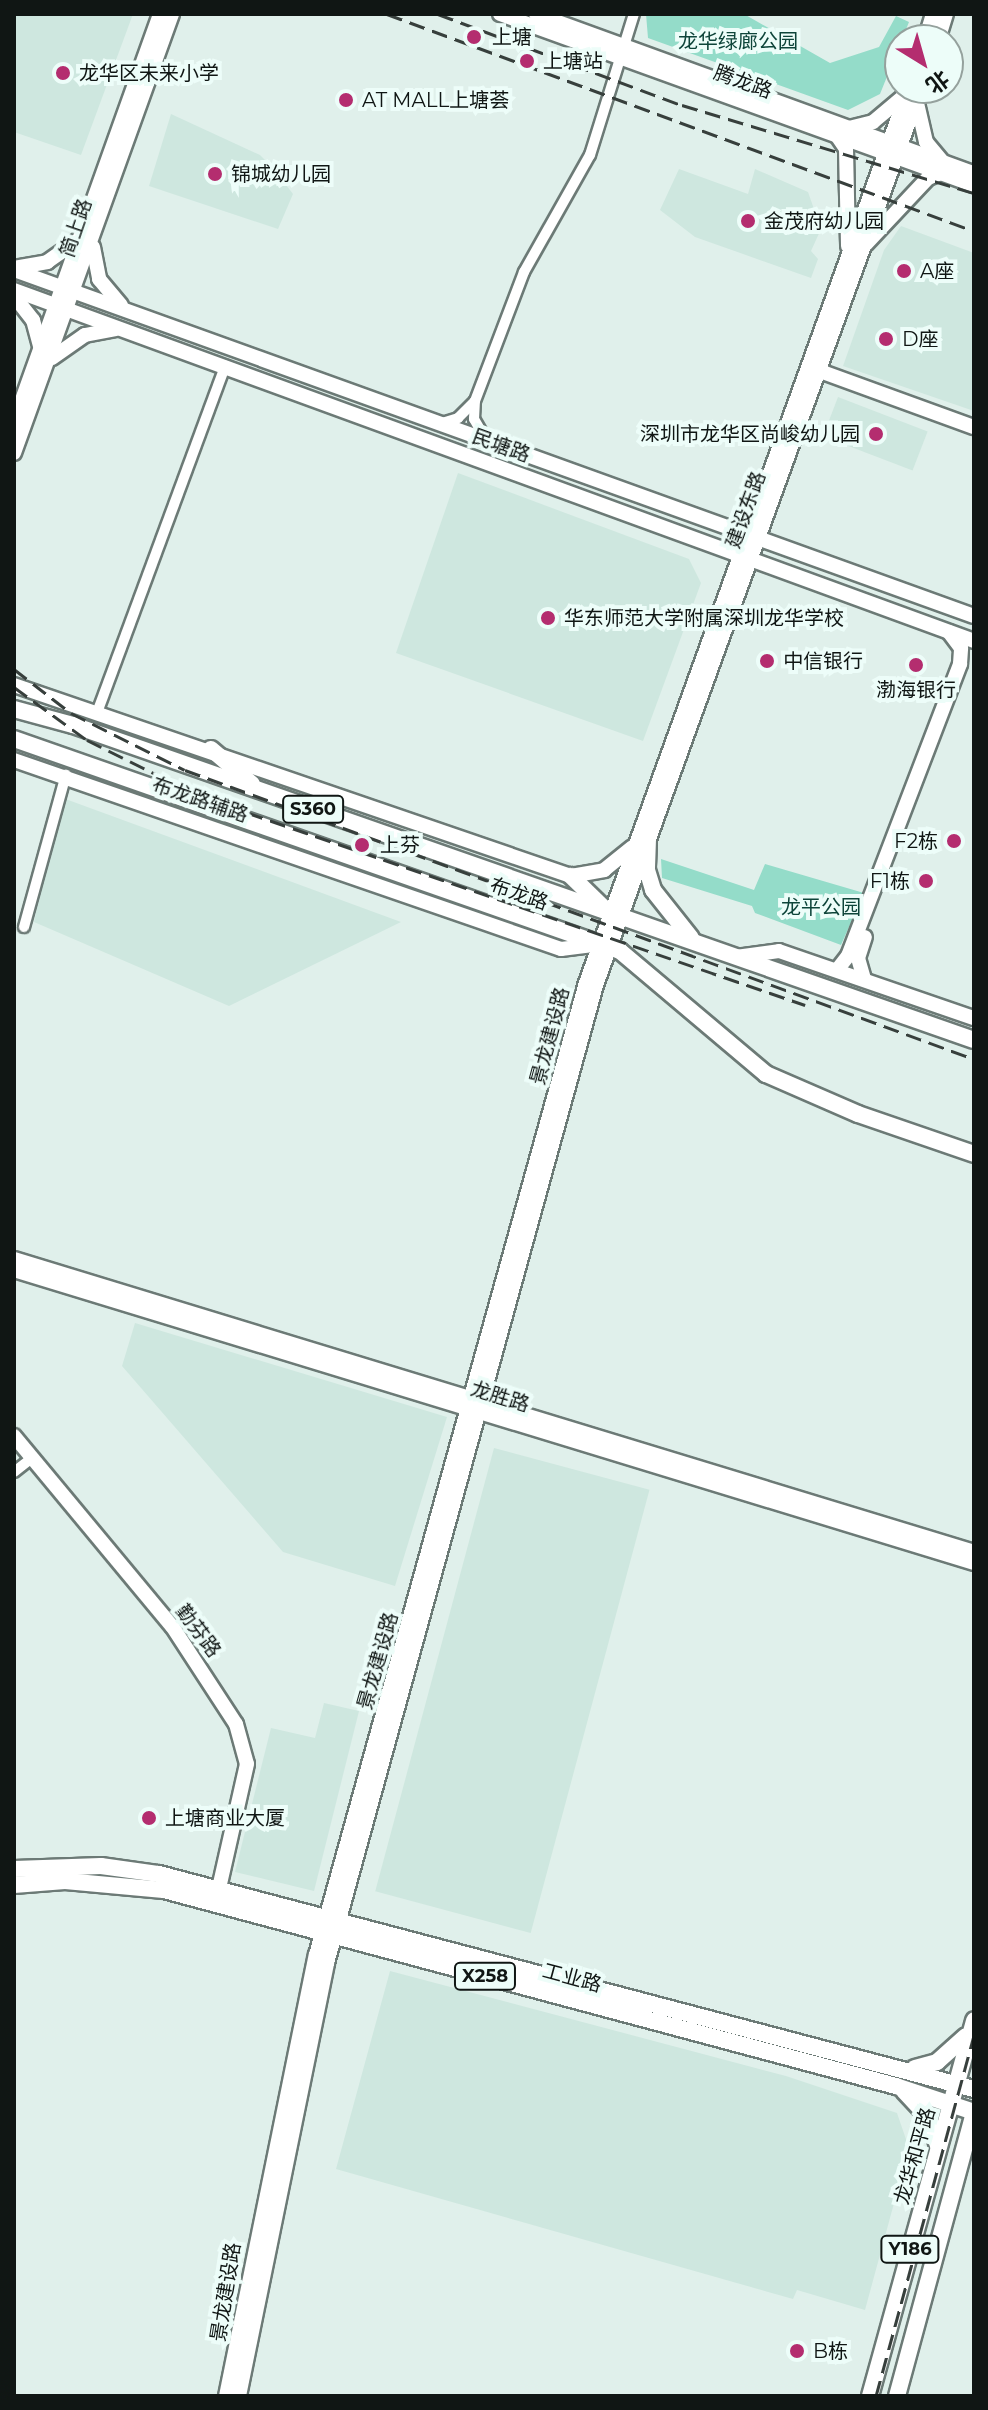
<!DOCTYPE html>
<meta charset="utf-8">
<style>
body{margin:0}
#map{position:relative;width:988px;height:2410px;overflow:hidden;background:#e0f0eb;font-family:Montserrat,"Noto Sans SC",sans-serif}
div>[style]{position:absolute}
.built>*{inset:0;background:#cee7df;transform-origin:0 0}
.green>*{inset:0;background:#94dcc9}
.roads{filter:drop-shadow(2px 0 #6c7a76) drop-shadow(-2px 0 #6c7a76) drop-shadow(0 2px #6c7a76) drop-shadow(0 -2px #6c7a76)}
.street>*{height:10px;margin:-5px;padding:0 5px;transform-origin:5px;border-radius:5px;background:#fff}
.secondary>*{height:14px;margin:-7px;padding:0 7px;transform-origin:7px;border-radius:7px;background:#fff}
.primary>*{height:16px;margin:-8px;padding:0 8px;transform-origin:8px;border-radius:8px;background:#fff}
.rail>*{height:3px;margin-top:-1.5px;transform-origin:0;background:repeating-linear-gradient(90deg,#373f3c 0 16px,transparent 0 24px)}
.dots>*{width:22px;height:22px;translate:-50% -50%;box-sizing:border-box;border:4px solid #edfdf9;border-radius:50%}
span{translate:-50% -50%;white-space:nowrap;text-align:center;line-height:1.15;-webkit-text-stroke:8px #edfdf9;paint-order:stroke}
.shield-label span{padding:2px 6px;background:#edfdf9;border:2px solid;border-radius:6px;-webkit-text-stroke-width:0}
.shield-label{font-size:18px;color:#101614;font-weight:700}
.poi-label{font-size:20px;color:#101614}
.left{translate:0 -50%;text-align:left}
.right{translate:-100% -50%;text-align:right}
.park-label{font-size:20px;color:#0e453a}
.street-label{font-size:20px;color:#101614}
.frame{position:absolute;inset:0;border:16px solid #101614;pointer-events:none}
.north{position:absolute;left:884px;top:24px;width:80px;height:80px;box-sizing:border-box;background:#edfdf9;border:2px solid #95a19d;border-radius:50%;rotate:143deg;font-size:22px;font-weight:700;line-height:32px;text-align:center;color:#101614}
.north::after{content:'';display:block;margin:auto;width:28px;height:36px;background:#b42d6f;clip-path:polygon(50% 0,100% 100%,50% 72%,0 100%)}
</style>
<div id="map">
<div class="built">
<div style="clip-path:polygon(14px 14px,133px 14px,81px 155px,14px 132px)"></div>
<div style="clip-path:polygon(171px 114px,260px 155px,273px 168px,293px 194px,278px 229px,149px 186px)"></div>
<div style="clip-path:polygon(679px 169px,748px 194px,755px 169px,808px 192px,821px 229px,811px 251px,818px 259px,811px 278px,695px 237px,660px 210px)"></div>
<div style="clip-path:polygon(901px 226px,974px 253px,974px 411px,843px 366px,884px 250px)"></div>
<div style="left:838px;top:397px;width:96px;height:42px;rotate:21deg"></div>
<div style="clip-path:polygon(458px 473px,689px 559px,701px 583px,643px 741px,396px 653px)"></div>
<div style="clip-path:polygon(60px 797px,401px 922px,229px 1006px,34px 922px)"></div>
<div style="clip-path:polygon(135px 1323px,447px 1417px,395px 1586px,283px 1552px,122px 1366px)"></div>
<div style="left:494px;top:1448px;width:161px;height:459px;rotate:15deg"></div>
<div style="clip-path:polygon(324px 1703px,359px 1711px,314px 1891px,235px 1872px,271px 1728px,315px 1738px)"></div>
<div style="clip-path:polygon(390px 1971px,786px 2076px,897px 2113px,909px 2148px,865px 2310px,797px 2290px,793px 2299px,336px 2169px)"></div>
</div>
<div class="green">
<div style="clip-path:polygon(646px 14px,744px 14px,830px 63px,879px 47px,896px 16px,909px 22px,880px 94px,848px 110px,648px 38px)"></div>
<div style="clip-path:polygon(661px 859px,754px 890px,765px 864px,864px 893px,841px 945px,755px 913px,752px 906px,662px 878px)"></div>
</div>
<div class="roads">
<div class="street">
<div style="left:442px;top:423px;width:17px;rotate:-17deg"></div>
<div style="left:458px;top:418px;width:23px;rotate:-45deg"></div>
<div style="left:485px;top:438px;width:22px;rotate:-120deg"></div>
<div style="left:474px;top:419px;width:18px;rotate:-87deg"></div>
<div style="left:475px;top:401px;width:138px;rotate:-69.2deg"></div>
<div style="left:524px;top:272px;width:134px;rotate:-60.6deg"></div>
<div style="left:590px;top:155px;width:148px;rotate:-72.7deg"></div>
<div style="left:98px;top:710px;width:367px;rotate:-69.7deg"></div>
<div style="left:24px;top:927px;width:158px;rotate:-74.6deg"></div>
<div style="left:14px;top:1472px;width:23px;rotate:-38deg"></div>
</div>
<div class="secondary">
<div style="left:500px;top:14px;width:504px;rotate:19.84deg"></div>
<div style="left:536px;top:14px;width:466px;rotate:20deg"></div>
<div style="left:925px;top:40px;width:27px;rotate:-73deg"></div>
<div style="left:938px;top:40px;width:27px;rotate:-73deg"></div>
<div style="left:917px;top:103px;width:40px;rotate:77deg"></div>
<div style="left:926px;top:142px;width:26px;rotate:50deg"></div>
<div style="left:849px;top:128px;width:25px;rotate:-14deg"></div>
<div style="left:873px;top:122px;width:38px;rotate:-40deg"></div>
<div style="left:838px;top:137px;width:14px;rotate:56deg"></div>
<div style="left:846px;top:149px;width:97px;rotate:88.8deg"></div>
<div style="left:866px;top:244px;width:91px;rotate:-46.8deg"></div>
<div style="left:928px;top:178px;width:14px;rotate:-21deg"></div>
<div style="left:93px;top:247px;width:33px;rotate:79deg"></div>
<div style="left:99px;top:279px;width:34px;rotate:50deg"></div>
<div style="left:14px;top:268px;width:34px;rotate:-10deg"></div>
<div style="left:47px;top:262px;width:42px;rotate:-35.2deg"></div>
<div style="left:14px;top:270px;width:1020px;rotate:19.82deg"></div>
<div style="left:14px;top:290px;width:1022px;rotate:20.08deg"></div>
<div style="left:14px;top:296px;width:31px;rotate:52deg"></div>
<div style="left:33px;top:320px;width:28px;rotate:75deg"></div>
<div style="left:52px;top:358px;width:40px;rotate:-34.9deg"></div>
<div style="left:85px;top:335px;width:31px;rotate:-11deg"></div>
<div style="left:817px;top:370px;width:167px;rotate:20deg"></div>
<div style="left:14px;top:422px;width:433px;rotate:-70.3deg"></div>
<div style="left:14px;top:453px;width:467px;rotate:-70.2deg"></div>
<div style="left:14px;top:685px;width:589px;rotate:18.93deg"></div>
<div style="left:571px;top:876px;width:34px;rotate:-10deg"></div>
<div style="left:604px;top:870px;width:36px;rotate:-39deg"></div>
<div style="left:14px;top:760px;width:579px;rotate:19.06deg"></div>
<div style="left:561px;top:949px;width:38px;rotate:-7deg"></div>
<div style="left:736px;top:957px;width:43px;rotate:-7.9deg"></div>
<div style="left:779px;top:951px;width:206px;rotate:19deg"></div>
<div style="left:837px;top:970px;width:18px;rotate:-52deg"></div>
<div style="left:848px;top:956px;width:313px;rotate:-69deg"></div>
<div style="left:960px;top:664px;width:16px;rotate:-86deg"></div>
<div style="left:961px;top:648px;width:20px;rotate:-127deg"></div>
<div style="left:864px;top:979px;width:22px;rotate:-106deg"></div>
<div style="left:858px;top:958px;width:22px;rotate:-72deg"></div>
<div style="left:14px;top:1259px;width:1004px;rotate:16.97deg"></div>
<div style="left:14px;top:1270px;width:1004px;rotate:16.97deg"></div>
<div style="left:14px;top:1436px;width:247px;rotate:50.3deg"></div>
<div style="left:172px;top:1626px;width:117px;rotate:56.9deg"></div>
<div style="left:236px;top:1724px;width:41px;rotate:74.6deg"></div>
<div style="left:247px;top:1764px;width:127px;rotate:102.7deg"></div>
<div style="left:226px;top:2396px;width:450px;rotate:-78.5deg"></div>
<div style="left:316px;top:1955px;width:1009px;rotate:-74.48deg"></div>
<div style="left:586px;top:983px;width:952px;rotate:-70.16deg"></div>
<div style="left:239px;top:2396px;width:442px;rotate:-78.5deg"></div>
<div style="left:327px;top:1963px;width:1014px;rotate:-74.62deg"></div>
<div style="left:596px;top:985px;width:954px;rotate:-70.08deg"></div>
</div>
<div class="primary">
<div style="left:14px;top:709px;width:61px;rotate:15.2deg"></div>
<div style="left:73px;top:725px;width:954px;rotate:19.27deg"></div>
<div style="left:14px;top:739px;width:642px;rotate:19.28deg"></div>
<div style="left:620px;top:951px;width:191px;rotate:40.1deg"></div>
<div style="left:766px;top:1074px;width:100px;rotate:23.5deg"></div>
<div style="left:858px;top:1114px;width:123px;rotate:19deg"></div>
<div style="left:211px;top:749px;width:54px;rotate:40.5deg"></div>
<div style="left:648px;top:839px;width:31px;rotate:92deg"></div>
<div style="left:647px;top:870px;width:21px;rotate:73deg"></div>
<div style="left:653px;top:890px;width:61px;rotate:51.6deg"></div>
<div style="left:571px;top:876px;width:45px;rotate:44.1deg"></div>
<div style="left:14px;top:1869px;width:87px;rotate:-2deg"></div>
<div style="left:101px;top:1866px;width:59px;rotate:7.9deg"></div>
<div style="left:159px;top:1874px;width:843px;rotate:14.78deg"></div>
<div style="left:14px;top:1885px;width:51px;rotate:-4.5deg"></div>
<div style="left:65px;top:1881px;width:99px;rotate:5.2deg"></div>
<div style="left:164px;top:1890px;width:758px;rotate:14.99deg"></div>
<div style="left:896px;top:2086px;width:82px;rotate:18.4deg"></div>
<div style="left:915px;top:2068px;width:23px;rotate:-15deg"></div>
<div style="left:937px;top:2062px;width:38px;rotate:-42deg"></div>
<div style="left:904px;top:2091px;width:37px;rotate:47deg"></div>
<div style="left:929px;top:2118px;width:29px;rotate:72deg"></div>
<div style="left:870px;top:2396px;width:390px;rotate:-74.5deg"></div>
<div style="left:897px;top:2396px;width:293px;rotate:-74.8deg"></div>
</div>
</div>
<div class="rail">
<div style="left:387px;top:14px;width:626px;rotate:20.29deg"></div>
<div style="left:438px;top:14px;width:260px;rotate:20.5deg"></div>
<div style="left:682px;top:105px;width:305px;rotate:16.8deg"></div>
<div style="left:14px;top:669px;width:72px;rotate:37.7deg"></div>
<div style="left:71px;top:713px;width:127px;rotate:26.6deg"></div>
<div style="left:185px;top:770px;width:840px;rotate:20.12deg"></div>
<div style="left:14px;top:687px;width:90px;rotate:36deg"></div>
<div style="left:87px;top:740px;width:128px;rotate:26.4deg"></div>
<div style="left:202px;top:797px;width:638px;rotate:19.03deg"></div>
<div style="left:876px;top:2396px;width:374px;rotate:-74.8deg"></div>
</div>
<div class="dots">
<div style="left:474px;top:37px;background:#b42d6f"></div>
<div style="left:527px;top:61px;background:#b42d6f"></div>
<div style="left:63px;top:73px;background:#b42d6f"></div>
<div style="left:346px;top:100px;background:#b42d6f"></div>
<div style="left:215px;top:174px;background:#b42d6f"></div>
<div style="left:748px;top:221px;background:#b42d6f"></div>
<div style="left:904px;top:271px;background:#b42d6f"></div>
<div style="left:886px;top:339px;background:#b42d6f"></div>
<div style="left:876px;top:434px;background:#b42d6f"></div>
<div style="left:548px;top:618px;background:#b42d6f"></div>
<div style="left:767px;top:661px;background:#b42d6f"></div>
<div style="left:916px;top:665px;background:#b42d6f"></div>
<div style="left:954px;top:841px;background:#b42d6f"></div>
<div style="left:362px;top:845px;background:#b42d6f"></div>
<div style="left:926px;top:881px;background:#b42d6f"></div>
<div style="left:149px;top:1818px;background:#b42d6f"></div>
<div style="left:797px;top:2351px;background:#b42d6f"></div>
</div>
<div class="shield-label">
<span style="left:313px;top:809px">S360</span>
<span style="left:485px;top:1976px">X258</span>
<span style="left:910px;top:2249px">Y186</span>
</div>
<div class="poi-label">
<span class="left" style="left:492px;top:37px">上塘</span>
<span class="left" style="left:543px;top:61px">上塘站</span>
<span class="left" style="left:79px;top:73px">龙华区未来小学</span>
<span class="left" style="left:362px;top:100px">AT MALL上塘荟</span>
<span class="left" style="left:231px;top:174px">锦城幼儿园</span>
<span class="left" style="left:764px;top:221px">金茂府幼儿园</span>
<span class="left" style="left:920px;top:271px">A座</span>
<span class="left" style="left:902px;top:339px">D座</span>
<span class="right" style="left:860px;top:434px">深圳市龙华区尚峻幼儿园</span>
<span class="left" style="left:564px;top:618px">华东师范大学附属深圳龙华学校</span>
<span class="left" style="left:783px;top:661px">中信银行</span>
<span style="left:916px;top:690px">渤海银行</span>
<span class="right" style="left:938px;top:841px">F2栋</span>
<span class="left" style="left:380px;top:845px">上芬</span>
<span class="right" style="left:910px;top:881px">F1栋</span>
<span class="left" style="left:165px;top:1818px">上塘商业大厦</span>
<span class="left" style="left:813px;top:2351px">B栋</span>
</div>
<div class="park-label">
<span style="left:738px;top:41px">龙华绿廊公园</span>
<span style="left:821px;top:907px">龙平公园</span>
</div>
<div class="street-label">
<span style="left:743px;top:82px;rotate:20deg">腾龙路</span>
<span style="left:76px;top:228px;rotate:-71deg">简上路</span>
<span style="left:501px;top:446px;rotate:20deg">民塘路</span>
<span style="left:746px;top:510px;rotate:-70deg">建设东路</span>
<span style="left:200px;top:800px;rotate:19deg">布龙路辅路</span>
<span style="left:519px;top:894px;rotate:19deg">布龙路</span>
<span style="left:550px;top:1036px;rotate:-75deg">景龙建设路</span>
<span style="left:500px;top:1397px;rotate:17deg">龙胜路</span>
<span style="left:198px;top:1631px;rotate:53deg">勤芬路</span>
<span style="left:378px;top:1661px;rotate:-74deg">景龙建设路</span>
<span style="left:572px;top:1978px;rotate:15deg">工业路</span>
<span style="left:915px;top:2156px;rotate:-74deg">龙华和平路</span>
<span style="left:226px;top:2292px;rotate:-81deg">景龙建设路</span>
</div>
<div class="frame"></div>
<div class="north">北</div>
</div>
